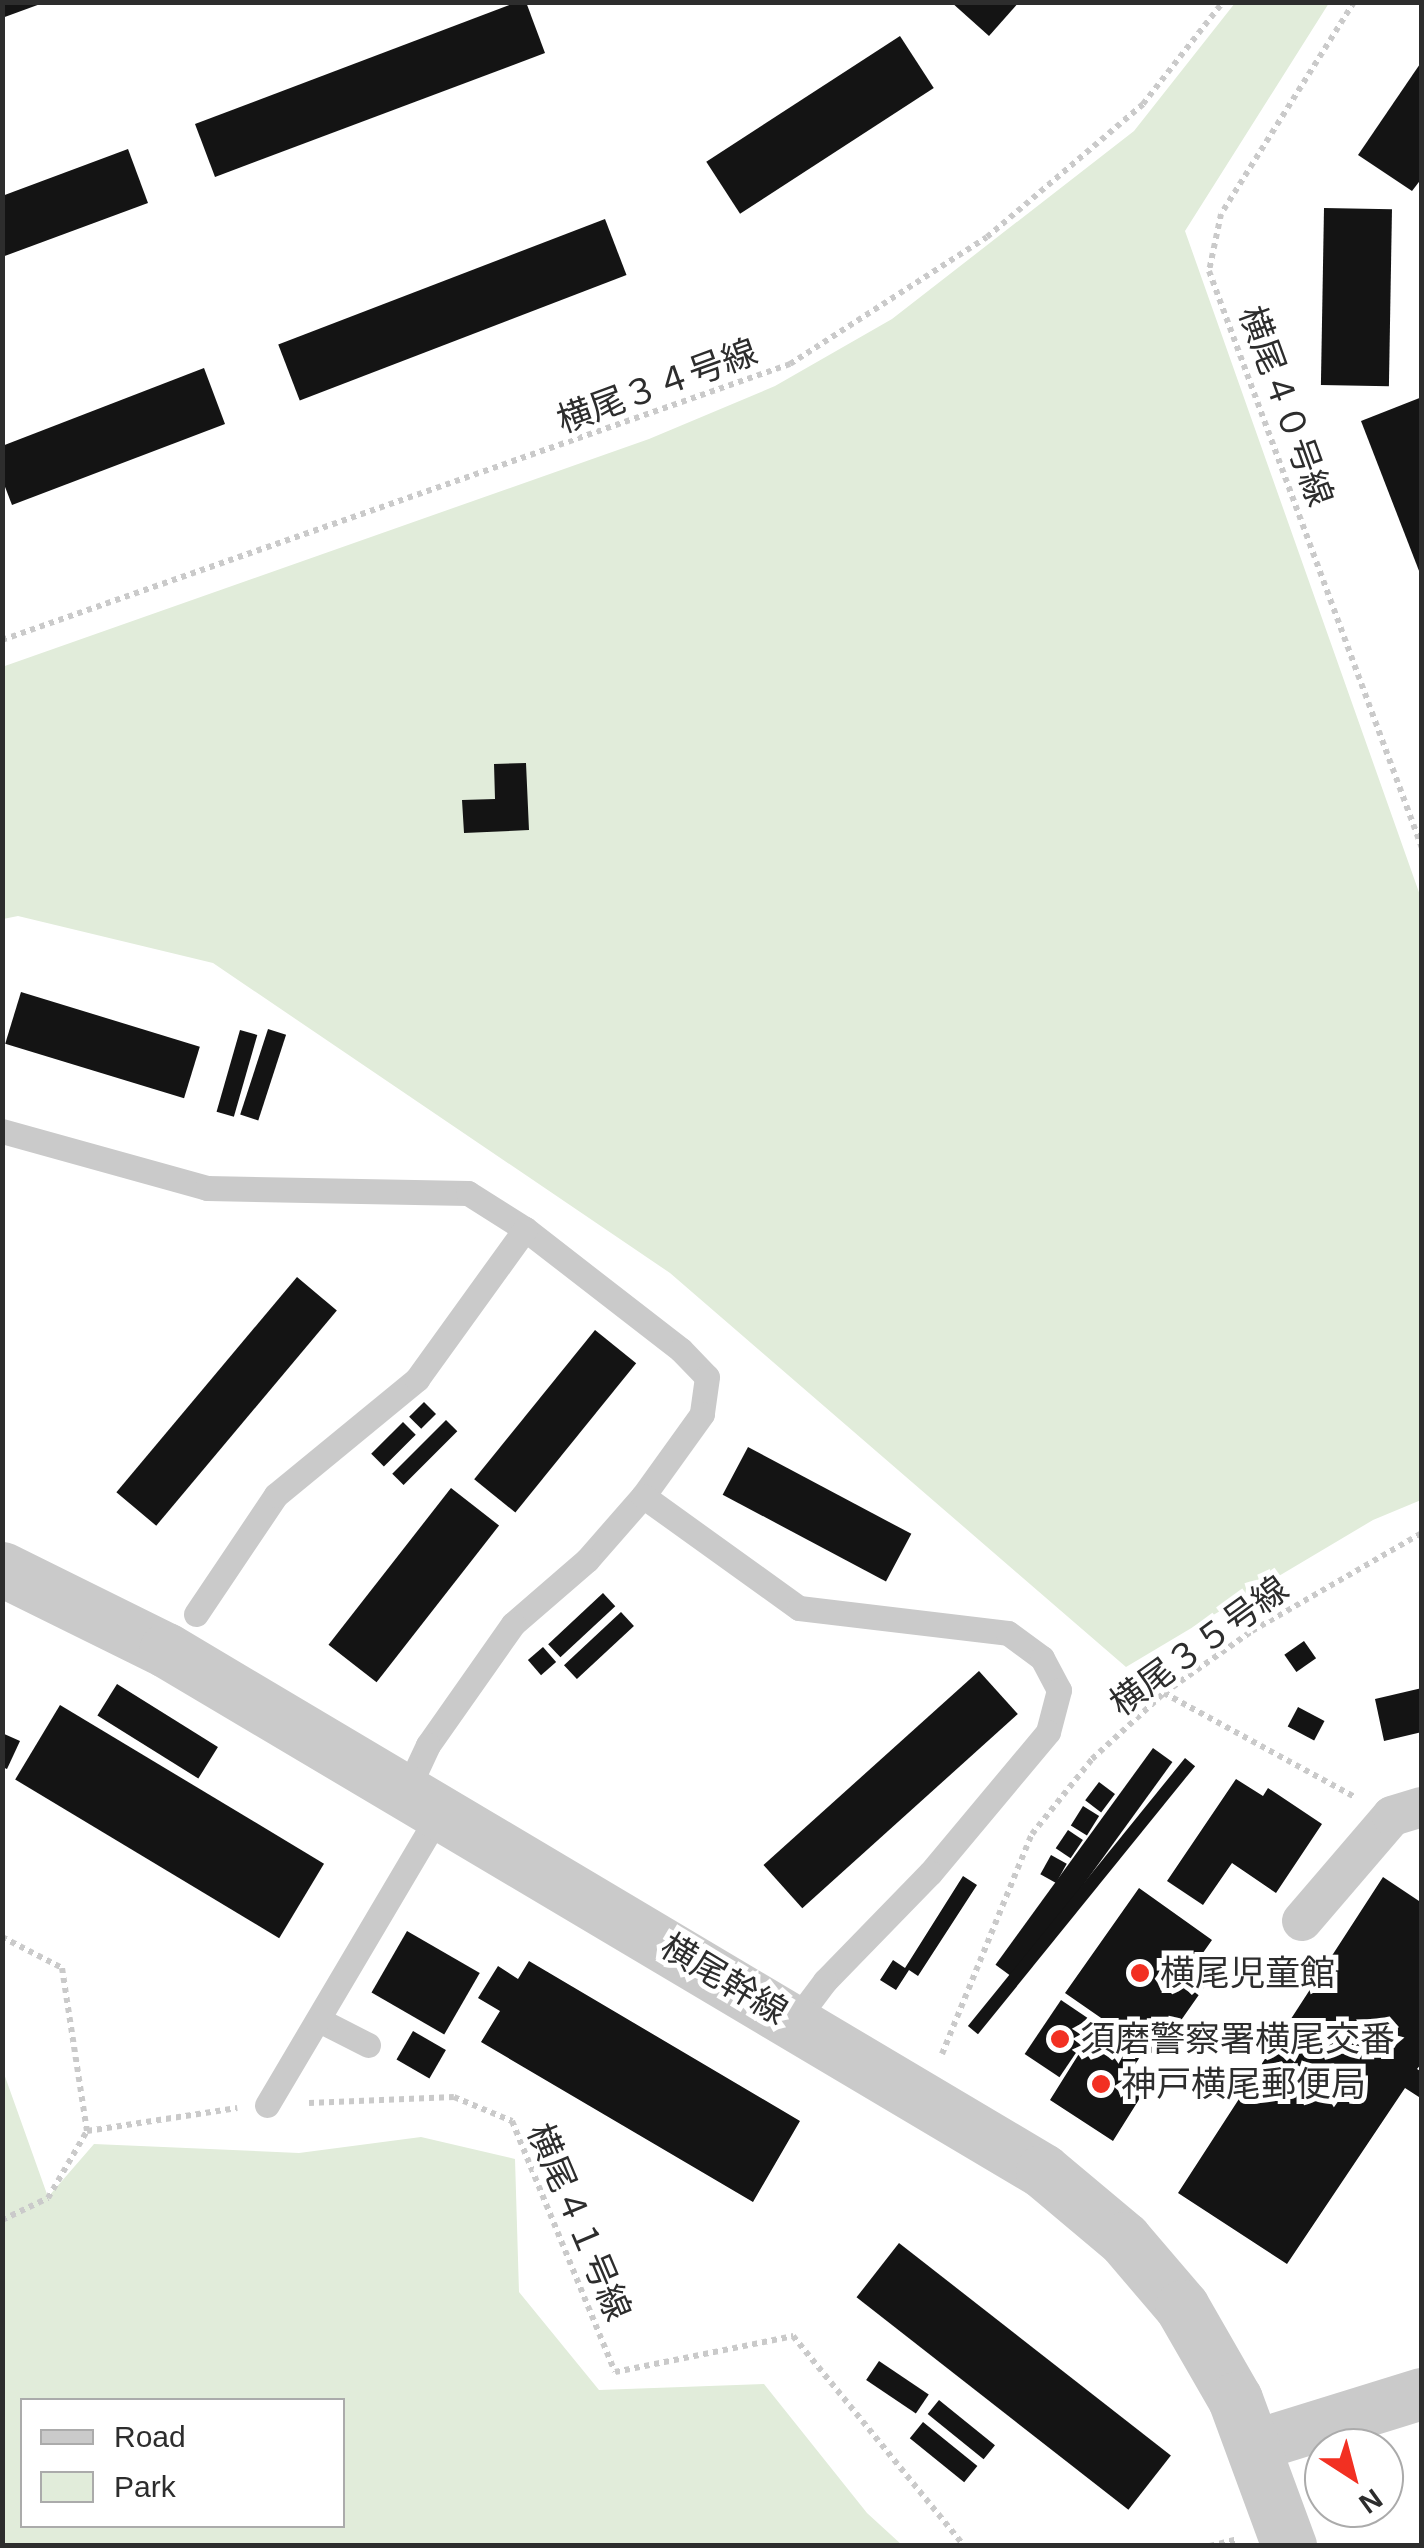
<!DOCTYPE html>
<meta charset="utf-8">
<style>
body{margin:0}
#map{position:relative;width:1424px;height:2548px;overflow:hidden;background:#fff;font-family:Helvetica,"Noto Sans JP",sans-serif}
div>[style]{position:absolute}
.green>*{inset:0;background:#e1ecda}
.building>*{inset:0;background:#141414;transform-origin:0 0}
.path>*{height:6px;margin-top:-3px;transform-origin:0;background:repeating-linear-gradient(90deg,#cacaca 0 5px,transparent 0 10px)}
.service>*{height:25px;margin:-12.5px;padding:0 12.5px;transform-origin:12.5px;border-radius:12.5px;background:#cacaca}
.pedestrian>*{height:40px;margin:-20px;padding:0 20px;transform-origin:20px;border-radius:20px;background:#cacaca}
.minor>*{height:52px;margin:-26px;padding:0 26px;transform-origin:26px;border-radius:26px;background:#cacaca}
.tertiary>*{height:55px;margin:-27.5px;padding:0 27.5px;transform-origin:27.5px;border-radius:27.5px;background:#cacaca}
.dots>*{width:28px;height:28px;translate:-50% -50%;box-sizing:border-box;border:5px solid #fff;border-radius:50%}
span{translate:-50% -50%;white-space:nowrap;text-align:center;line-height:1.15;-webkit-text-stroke:10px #fff;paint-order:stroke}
.street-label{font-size:35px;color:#2d2d2d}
.poi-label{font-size:35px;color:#2d2d2d}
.left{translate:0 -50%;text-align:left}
.frame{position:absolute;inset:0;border:5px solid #2d2d2d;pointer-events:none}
.legend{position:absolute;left:20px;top:2398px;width:325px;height:130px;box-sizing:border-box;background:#fff;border:2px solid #ababab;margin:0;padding:12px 18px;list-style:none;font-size:30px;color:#2d2d2d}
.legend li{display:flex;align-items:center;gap:20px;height:50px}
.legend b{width:50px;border:2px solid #ababab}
.north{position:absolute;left:1304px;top:2428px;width:100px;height:100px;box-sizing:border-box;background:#fff;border:2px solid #ababab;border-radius:50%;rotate:144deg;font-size:28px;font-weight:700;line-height:40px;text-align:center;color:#2d2d2d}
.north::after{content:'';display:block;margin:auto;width:35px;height:45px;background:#f23022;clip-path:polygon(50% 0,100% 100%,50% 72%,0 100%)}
</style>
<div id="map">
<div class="green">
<div style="clip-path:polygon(1235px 3px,1329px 3px,1185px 231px,1421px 898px,1421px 1500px,1373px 1520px,1126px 1667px,670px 1273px,213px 963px,18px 916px,3px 919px,2px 667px,649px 439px,775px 386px,892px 319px,1134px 131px)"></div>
<div style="clip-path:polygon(evenodd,2px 2068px,48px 2197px,94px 2144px,299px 2153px,421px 2137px,515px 2159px,519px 2292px,599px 2390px,764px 2384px,867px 2513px,902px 2545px,3px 2545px,2px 2068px,22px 2400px,342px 2400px,342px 2526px,22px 2526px,22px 2400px)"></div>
</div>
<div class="building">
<div style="clip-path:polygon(2px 2px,43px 2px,43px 3px,2px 18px)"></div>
<div style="clip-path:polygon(517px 2px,526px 2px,545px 53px,215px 177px,195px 124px)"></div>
<div style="clip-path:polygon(951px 2px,1019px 2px,989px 36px)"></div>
<div style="left:900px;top:36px;width:62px;height:231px;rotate:57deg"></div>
<div style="clip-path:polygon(1422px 61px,1422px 178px,1412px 191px,1358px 155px)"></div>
<div style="clip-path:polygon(128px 149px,148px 203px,2px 257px,2px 196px)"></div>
<div style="left:1324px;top:208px;width:68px;height:177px;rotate:1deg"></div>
<div style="left:605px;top:219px;width:60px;height:350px;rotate:69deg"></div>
<div style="clip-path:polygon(204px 368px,225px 424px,12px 505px,2px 479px,2px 446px)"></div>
<div style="clip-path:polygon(1422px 397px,1422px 576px,1421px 576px,1361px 421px)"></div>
<div style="clip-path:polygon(526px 763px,529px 830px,464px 833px,462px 800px,495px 799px,494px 764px)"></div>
<div style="left:21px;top:992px;width:187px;height:54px;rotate:17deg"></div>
<div style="left:268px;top:1029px;width:19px;height:90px;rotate:18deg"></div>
<div style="left:240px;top:1030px;width:18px;height:85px;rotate:16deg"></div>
<div style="left:297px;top:1277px;width:52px;height:281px;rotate:40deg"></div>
<div style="left:595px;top:1330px;width:53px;height:192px;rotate:39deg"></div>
<div style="left:424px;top:1402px;width:17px;height:21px;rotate:45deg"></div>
<div style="left:446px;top:1420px;width:16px;height:76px;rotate:45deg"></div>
<div style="left:403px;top:1422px;width:18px;height:45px;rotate:45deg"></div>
<div style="left:748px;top:1447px;width:185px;height:54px;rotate:28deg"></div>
<div style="left:451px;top:1488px;width:61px;height:199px;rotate:38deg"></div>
<div style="left:603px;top:1593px;width:18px;height:75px;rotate:47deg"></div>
<div style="left:621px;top:1612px;width:19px;height:78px;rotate:47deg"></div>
<div style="left:1304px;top:1641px;width:21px;height:24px;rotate:55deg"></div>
<div style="left:543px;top:1647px;width:20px;height:20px;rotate:49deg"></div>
<div style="left:979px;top:1671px;width:58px;height:290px;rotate:48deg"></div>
<div style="left:117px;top:1684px;width:119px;height:37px;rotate:32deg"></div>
<div style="clip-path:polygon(1422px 1688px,1422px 1732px,1384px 1741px,1375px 1699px)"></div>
<div style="left:60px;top:1705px;width:308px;height:87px;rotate:31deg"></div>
<div style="left:1298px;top:1707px;width:30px;height:22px;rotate:28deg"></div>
<div style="clip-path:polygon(2px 1733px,20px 1741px,7px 1769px,2px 1767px)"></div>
<div style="left:1153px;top:1748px;width:24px;height:268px;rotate:36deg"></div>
<div style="left:1185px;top:1758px;width:13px;height:345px;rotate:39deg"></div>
<div style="clip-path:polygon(1236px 1779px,1263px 1796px,1268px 1788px,1322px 1824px,1276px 1893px,1232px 1863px,1203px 1905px,1167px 1881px)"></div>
<div style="left:1099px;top:1782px;width:20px;height:23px;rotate:37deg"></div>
<div style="left:1083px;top:1806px;width:19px;height:23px;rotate:32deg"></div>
<div style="left:1068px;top:1830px;width:18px;height:22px;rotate:34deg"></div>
<div style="left:1051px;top:1855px;width:18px;height:22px;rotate:29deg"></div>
<div style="clip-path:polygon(963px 1876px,977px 1885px,918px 1976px,909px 1970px,896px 1990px,880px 1980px,893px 1960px,905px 1968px)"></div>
<div style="clip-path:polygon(1383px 1877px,1422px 1903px,1422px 2063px,1417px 2069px,1422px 2072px,1422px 2099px,1405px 2088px,1287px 2264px,1178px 2193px)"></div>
<div style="clip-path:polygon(1139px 1888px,1212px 1940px,1193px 1967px,1210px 1979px,1156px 2056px,1065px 1993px)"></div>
<div style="left:407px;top:1931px;width:84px;height:71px;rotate:30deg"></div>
<div style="clip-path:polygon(529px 1961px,800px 2121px,753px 2202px,481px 2042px,500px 2011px,478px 1998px,498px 1966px,518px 1979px)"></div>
<div style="left:1061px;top:2000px;width:42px;height:65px;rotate:34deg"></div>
<div style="clip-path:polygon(1097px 2025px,1142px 2054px,1126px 2078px,1145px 2090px,1113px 2141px,1050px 2100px)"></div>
<div style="left:413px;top:2031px;width:38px;height:33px;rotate:30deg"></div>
<div style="left:899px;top:2243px;width:345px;height:69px;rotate:38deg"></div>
<div style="left:879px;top:2361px;width:60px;height:23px;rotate:34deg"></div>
<div style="left:939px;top:2400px;width:72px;height:18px;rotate:39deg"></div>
<div style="left:923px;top:2422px;width:70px;height:21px;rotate:39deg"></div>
</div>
<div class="path">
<div style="left:1354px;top:2px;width:250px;rotate:122.1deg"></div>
<div style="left:1221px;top:214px;width:58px;rotate:101.9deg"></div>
<div style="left:1209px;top:271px;width:615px;rotate:69.74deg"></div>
<div style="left:2px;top:640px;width:835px;rotate:-19.3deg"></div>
<div style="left:790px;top:364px;width:234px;rotate:-32.8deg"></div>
<div style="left:987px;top:237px;width:205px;rotate:-40.4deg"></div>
<div style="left:1143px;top:104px;width:130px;rotate:-51.9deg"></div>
<div style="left:1164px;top:1693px;width:217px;rotate:28.6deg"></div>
<div style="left:2px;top:1937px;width:68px;rotate:27.3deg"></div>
<div style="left:62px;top:1968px;width:165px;rotate:81.3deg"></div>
<div style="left:87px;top:2131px;width:152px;rotate:-8.7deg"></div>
<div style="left:942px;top:2054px;width:238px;rotate:-67.8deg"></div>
<div style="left:1032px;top:1834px;width:96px;rotate:-51.3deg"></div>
<div style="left:1092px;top:1759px;width:98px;rotate:-42.5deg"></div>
<div style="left:1164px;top:1693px;width:108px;rotate:-35.2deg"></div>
<div style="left:1252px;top:1631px;width:196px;rotate:-30deg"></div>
<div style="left:309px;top:2103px;width:145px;rotate:-2.4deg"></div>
<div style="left:454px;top:2097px;width:63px;rotate:22.5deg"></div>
<div style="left:512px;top:2121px;width:271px;rotate:67.7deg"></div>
<div style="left:615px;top:2372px;width:182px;rotate:-11.4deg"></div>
<div style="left:793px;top:2336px;width:271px;rotate:50.8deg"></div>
<div style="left:2px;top:2220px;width:51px;rotate:-25.6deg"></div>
<div style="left:48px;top:2198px;width:78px;rotate:-59.8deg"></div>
<div style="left:1210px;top:2546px;width:29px;rotate:-14deg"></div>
</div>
<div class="service">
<div style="left:2px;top:1131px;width:213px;rotate:15.5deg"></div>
<div style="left:207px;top:1188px;width:261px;rotate:1.1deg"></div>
<div style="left:468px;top:1193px;width:67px;rotate:32.3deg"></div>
<div style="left:525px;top:1229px;width:197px;rotate:37.8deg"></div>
<div style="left:681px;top:1350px;width:37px;rotate:46deg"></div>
<div style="left:707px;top:1377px;width:37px;rotate:98deg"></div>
<div style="left:702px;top:1414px;width:101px;rotate:125.7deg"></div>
<div style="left:643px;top:1496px;width:85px;rotate:131.2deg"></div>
<div style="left:587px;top:1560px;width:98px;rotate:139.1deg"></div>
<div style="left:513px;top:1624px;width:148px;rotate:125.1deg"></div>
<div style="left:428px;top:1745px;width:50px;rotate:115deg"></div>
<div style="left:643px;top:1496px;width:192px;rotate:35.7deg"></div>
<div style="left:799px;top:1608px;width:210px;rotate:6.8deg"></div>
<div style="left:1008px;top:1633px;width:42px;rotate:36.3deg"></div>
<div style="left:1042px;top:1658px;width:36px;rotate:62deg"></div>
<div style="left:1059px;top:1690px;width:43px;rotate:104.7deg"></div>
<div style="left:1048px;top:1732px;width:184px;rotate:129.9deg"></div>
<div style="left:930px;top:1873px;width:151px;rotate:134.2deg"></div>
<div style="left:825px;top:1981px;width:50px;rotate:126.9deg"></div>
<div style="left:196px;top:1614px;width:143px;rotate:-56.1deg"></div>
<div style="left:276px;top:1495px;width:183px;rotate:-39.4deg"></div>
<div style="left:417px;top:1379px;width:185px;rotate:-54.2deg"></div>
<div style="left:319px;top:2020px;width:55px;rotate:27deg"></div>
<div style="left:267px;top:2105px;width:342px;rotate:-59.4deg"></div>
</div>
<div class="pedestrian">
<div style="left:1302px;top:1921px;width:138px;rotate:-49.4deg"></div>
<div style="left:1392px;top:1816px;width:31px;rotate:-17deg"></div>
</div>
<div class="minor">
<div style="left:1254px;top:2446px;width:176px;rotate:-17.2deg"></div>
</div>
<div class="tertiary">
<div style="left:2px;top:1569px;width:183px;rotate:26.3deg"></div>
<div style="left:166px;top:1650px;width:1020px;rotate:30.71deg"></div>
<div style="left:1043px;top:2171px;width:106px;rotate:40deg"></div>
<div style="left:1124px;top:2239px;width:89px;rotate:49.5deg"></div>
<div style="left:1182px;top:2307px;width:106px;rotate:60.1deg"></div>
<div style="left:1235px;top:2399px;width:157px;rotate:69.8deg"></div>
</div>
<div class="dots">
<div style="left:1140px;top:1973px;background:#f23022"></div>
<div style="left:1060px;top:2039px;background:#f23022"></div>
<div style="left:1101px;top:2084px;background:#f23022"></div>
</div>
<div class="street-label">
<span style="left:657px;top:386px;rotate:-20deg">横尾３４号線</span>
<span style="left:1286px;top:406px;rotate:70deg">横尾４０号線</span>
<span style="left:1199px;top:1646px;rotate:-36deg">横尾３５号線</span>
<span style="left:724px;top:1979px;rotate:31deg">横尾幹線</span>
<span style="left:579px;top:2222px;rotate:67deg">横尾４１号線</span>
</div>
<div class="poi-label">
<span class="left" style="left:1160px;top:1973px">横尾児童館</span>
<span class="left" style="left:1080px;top:2039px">須磨警察署横尾交番</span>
<span class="left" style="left:1121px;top:2084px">神戸横尾郵便局</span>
</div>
<div class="frame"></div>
<ul class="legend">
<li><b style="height:12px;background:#cacaca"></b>Road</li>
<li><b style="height:28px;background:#e1ecda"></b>Park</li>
</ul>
<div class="north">N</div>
</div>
